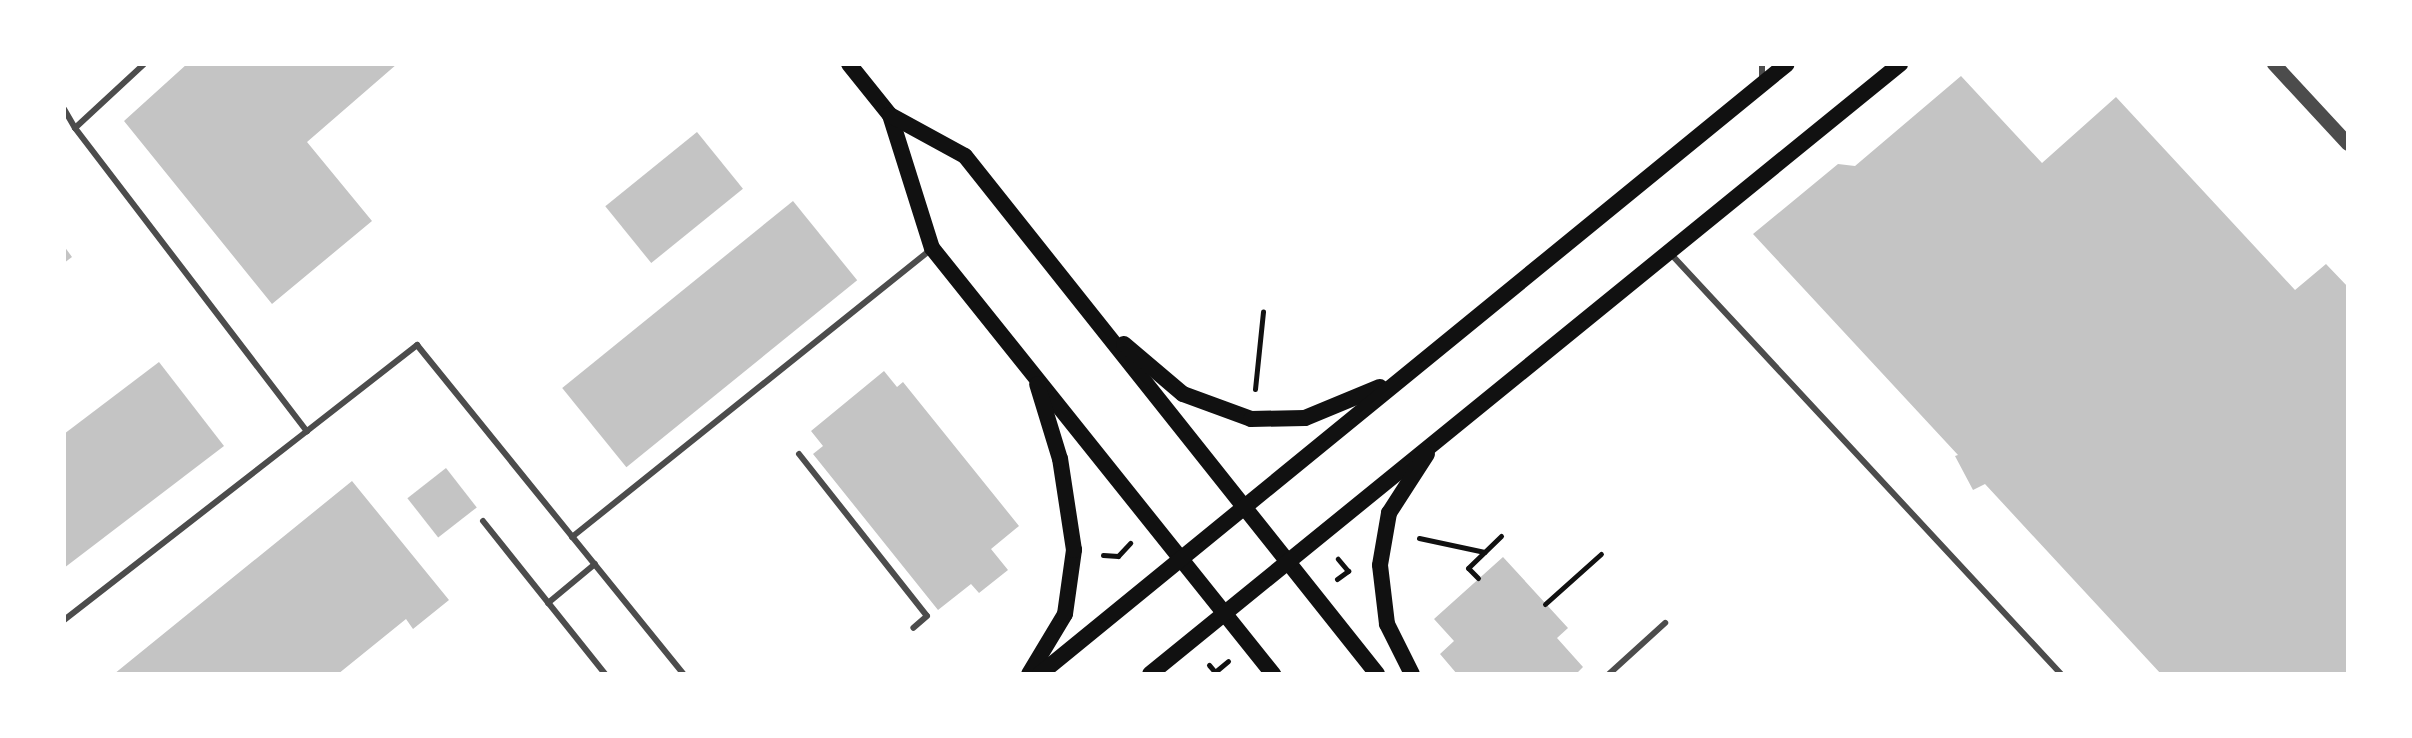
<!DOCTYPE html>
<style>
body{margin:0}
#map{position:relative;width:2412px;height:738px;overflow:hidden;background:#fff;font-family:Cabin,sans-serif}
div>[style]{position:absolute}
.building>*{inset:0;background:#c4c4c4;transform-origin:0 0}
.path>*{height:5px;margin:-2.5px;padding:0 2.5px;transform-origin:2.5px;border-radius:2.5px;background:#111}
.service>*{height:6px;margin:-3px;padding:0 3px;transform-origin:3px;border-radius:3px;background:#4c4c4c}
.tertiary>*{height:14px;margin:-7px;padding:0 7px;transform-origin:7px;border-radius:7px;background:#4c4c4c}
.secondary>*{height:16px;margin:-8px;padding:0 8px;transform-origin:8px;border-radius:8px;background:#111}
span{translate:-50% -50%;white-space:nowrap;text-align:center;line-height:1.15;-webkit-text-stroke:8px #fff;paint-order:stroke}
.frame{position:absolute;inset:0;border:66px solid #fff;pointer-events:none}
</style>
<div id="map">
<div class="building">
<div style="clip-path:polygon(187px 64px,397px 64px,307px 142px,372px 221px,272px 304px,124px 121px)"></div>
<div style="clip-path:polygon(1961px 76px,2042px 163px,2116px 97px,2295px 290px,2326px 264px,2348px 287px,2348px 674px,2161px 674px,1985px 484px,1973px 490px,1955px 456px,1958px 455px,1753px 234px,1838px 164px,1855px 166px)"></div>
<div style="left:697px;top:132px;width:73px;height:118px;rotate:51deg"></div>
<div style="left:793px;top:201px;width:102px;height:297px;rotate:51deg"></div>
<div style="clip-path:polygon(64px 246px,72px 257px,64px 263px)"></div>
<div style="clip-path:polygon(159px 362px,224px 446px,64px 568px,64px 434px)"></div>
<div style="clip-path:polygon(884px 371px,897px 387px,903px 382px,1019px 526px,991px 549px,1008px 570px,979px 593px,971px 584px,938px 610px,813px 454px,823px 446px,811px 431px)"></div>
<div style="left:446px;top:468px;width:50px;height:49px;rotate:52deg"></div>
<div style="clip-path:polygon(352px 481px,449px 600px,413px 629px,406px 619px,338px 674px,114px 674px)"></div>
<div style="clip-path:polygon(1503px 557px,1568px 628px,1557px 638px,1583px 667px,1576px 674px,1457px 674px,1440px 654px,1454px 641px,1434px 619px)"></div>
</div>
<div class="path">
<div style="left:1255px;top:389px;width:78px;rotate:-84.1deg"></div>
<div style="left:1419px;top:538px;width:67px;rotate:12deg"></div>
<div style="left:1103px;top:555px;width:15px;rotate:4deg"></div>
<div style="left:1118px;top:556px;width:18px;rotate:-47deg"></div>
<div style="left:1478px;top:578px;width:14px;rotate:-135deg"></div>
<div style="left:1468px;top:568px;width:46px;rotate:-44.1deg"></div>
<div style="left:1337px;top:579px;width:14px;rotate:-36deg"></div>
<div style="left:1348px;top:571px;width:16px;rotate:-130deg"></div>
<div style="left:1545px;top:604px;width:75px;rotate:-41.8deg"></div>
<div style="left:1209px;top:665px;width:9px;rotate:49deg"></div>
<div style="left:1215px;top:672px;width:17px;rotate:-40deg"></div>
</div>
<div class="service">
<div style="left:1762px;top:80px;width:16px;rotate:-90deg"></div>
<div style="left:64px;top:109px;width:22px;rotate:60deg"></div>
<div style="left:75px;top:128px;width:382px;rotate:52.6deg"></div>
<div style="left:307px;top:431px;width:308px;rotate:142.1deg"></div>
<div style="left:75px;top:128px;width:94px;rotate:-42.8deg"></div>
<div style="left:1669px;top:252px;width:576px;rotate:47.11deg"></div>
<div style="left:307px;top:431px;width:140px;rotate:-38deg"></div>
<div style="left:417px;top:345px;width:423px;rotate:51deg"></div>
<div style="left:799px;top:454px;width:206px;rotate:51.7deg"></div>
<div style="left:927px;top:616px;width:18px;rotate:139deg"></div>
<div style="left:483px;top:521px;width:196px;rotate:51.4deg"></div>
<div style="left:572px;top:537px;width:459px;rotate:-38.7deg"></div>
<div style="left:548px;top:603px;width:61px;rotate:-39.7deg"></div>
<div style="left:1609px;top:674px;width:76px;rotate:-42.3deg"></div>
</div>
<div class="tertiary">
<div style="left:2274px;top:64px;width:109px;rotate:47.2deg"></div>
</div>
<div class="secondary">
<div style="left:849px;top:64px;width:65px;rotate:51.2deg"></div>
<div style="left:890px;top:115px;width:139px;rotate:72.5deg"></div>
<div style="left:932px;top:248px;width:546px;rotate:51.32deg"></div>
<div style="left:890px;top:115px;width:85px;rotate:28.7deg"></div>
<div style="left:965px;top:156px;width:662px;rotate:51.5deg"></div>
<div style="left:1124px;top:344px;width:77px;rotate:40.3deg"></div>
<div style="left:1183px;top:394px;width:72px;rotate:20.2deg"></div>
<div style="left:1251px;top:419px;width:54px;rotate:-1.1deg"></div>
<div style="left:1305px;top:418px;width:81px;rotate:-22.5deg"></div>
<div style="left:1029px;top:674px;width:70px;rotate:-59deg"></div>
<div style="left:1065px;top:614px;width:65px;rotate:-82deg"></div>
<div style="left:1074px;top:550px;width:92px;rotate:-98.7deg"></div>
<div style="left:1060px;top:459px;width:78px;rotate:-107deg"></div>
<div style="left:1040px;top:674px;width:964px;rotate:-39.24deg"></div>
<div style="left:1150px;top:674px;width:967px;rotate:-39.12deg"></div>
<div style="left:1412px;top:674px;width:56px;rotate:-116.6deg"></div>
<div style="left:1387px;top:624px;width:59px;rotate:-96.8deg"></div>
<div style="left:1380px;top:565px;width:53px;rotate:-80.2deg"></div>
<div style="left:1389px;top:513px;width:70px;rotate:-57.2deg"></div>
</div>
<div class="frame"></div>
</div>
